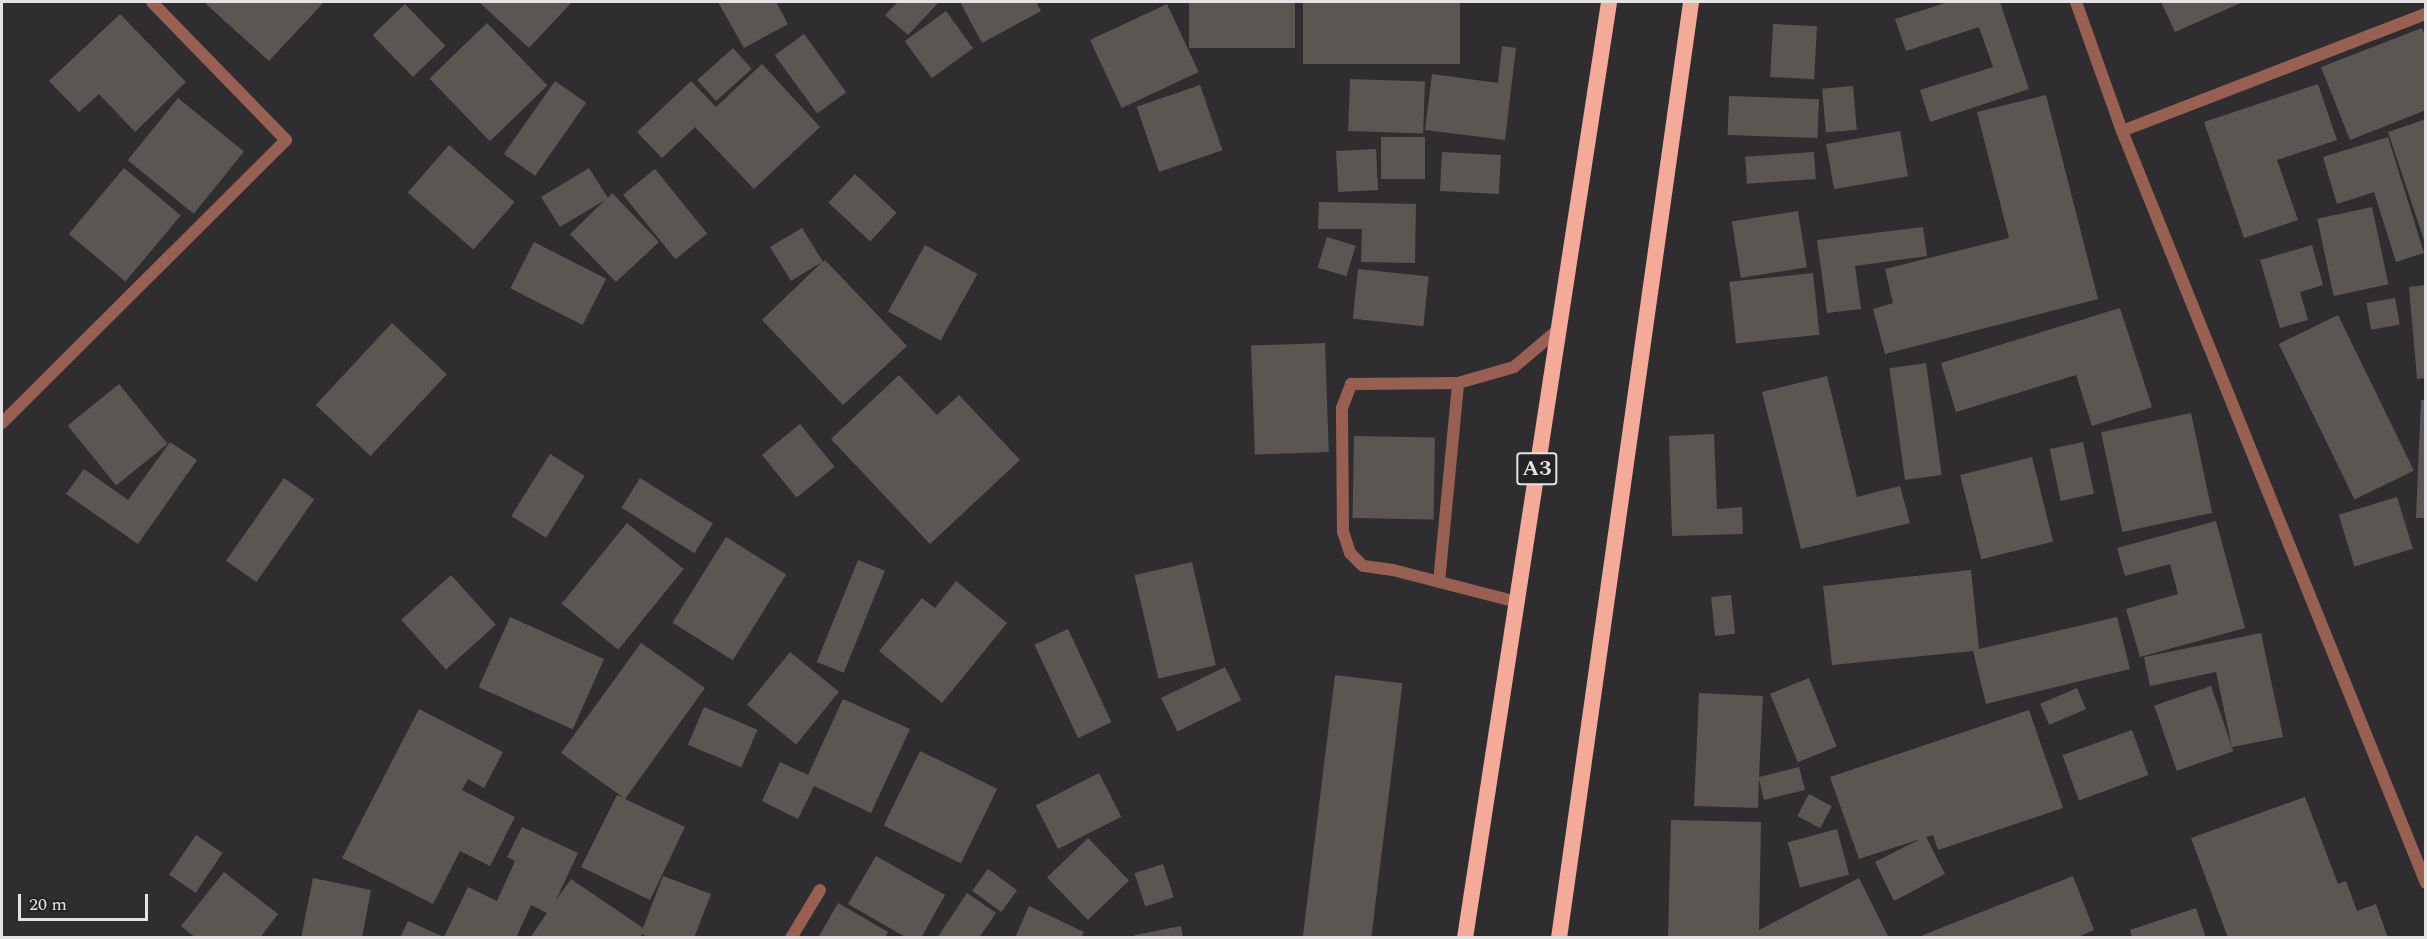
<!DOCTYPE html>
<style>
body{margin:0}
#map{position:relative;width:2427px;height:939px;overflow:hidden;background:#302d31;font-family:Spectral,serif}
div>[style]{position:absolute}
.building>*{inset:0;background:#5b5652;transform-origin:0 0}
.service>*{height:12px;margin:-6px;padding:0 6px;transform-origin:6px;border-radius:6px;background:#986053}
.minor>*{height:12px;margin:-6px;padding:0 6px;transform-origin:6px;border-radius:6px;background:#986053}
.trunk>*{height:16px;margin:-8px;padding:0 8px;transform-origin:8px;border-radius:8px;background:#f4aa99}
span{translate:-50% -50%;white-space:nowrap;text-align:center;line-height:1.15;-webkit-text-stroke:4.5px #262327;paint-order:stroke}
.shield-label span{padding:2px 4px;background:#262327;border:2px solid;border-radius:4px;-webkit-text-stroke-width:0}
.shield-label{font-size:22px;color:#e4e2e5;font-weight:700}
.frame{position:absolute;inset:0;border:3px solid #e4e2e5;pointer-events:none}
.scale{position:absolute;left:18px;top:894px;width:130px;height:27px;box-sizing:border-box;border:3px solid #e4e2e5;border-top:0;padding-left:8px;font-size:18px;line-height:21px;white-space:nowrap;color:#e4e2e5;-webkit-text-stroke:4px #262327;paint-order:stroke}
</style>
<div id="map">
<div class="building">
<div style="clip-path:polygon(208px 2px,324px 2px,269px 61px,206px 4px)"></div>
<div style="clip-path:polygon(479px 2px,572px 2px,529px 48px)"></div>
<div style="clip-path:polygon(718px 2px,776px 2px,788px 24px,744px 48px)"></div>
<div style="clip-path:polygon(898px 2px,939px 2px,908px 35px,885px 15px)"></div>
<div style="clip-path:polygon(960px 2px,1036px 2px,1041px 11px,982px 43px)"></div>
<div style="left:1189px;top:2px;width:106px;height:46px"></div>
<div style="left:1303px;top:2px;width:157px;height:62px"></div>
<div style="clip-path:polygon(1948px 2px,2000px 2px,2029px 89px,1930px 122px,1920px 90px,1993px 67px,1979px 27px,1906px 51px,1895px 19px)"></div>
<div style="clip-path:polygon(2161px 2px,2243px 2px,2175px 32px)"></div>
<div style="left:405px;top:4px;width:58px;height:45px;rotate:46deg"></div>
<div style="left:1167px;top:4px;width:75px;height:85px;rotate:65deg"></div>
<div style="left:946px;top:11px;width:46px;height:51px;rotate:54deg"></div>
<div style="clip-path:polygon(120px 14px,186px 82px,135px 132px,99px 94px,79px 112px,49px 81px)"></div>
<div style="left:487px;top:23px;width:87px;height:80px;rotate:46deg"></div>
<div style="left:1773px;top:24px;width:44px;height:53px;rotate:3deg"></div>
<div style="clip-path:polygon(2422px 28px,2426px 38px,2426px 110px,2350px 140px,2321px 67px)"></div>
<div style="left:804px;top:34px;width:72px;height:36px;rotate:54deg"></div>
<div style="clip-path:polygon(1502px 46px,1516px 48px,1505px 140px,1425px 130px,1432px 74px,1498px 83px)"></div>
<div style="left:733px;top:48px;width:28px;height:48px;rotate:48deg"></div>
<div style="clip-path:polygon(762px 64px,820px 127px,754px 189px,695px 127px,662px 158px,637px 132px,691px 81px,716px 107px)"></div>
<div style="left:1350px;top:79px;width:75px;height:52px;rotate:2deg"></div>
<div style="left:555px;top:81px;width:38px;height:89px;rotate:35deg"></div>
<div style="clip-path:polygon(2318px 84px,2337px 140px,2277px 160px,2298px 220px,2244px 238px,2204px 122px)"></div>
<div style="left:1200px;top:85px;width:69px;height:67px;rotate:71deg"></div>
<div style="left:1853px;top:86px;width:44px;height:31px;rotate:85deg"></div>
<div style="clip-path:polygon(2046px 95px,2098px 299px,1885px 354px,1873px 309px,1893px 303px,1885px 269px,2009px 238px,1977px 112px)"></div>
<div style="left:1729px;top:96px;width:90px;height:39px;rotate:2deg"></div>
<div style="left:178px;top:98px;width:85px;height:80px;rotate:39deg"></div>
<div style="clip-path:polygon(2426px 119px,2426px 243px,2425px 243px,2388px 132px)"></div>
<div style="left:1900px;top:131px;width:46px;height:75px;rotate:80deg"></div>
<div style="left:1381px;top:137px;width:44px;height:42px"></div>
<div style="clip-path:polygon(2388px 137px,2424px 253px,2396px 262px,2374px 192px,2337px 204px,2323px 157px)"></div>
<div style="left:449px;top:145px;width:87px;height:63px;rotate:41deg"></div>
<div style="left:1376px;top:149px;width:41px;height:40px;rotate:87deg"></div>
<div style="left:1442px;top:152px;width:59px;height:39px;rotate:3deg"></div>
<div style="left:1814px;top:152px;width:27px;height:69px;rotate:86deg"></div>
<div style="left:124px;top:168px;width:74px;height:86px;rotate:40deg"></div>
<div style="clip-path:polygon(589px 168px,608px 198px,612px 193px,659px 242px,616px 282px,570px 234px,605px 200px,560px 227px,541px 197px)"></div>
<div style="left:655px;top:169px;width:83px;height:41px;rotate:51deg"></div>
<div style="left:855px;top:174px;width:57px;height:39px;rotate:43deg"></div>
<div style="clip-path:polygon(1319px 202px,1416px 204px,1415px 263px,1361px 262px,1362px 229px,1318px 229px)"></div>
<div style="left:2372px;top:207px;width:79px;height:56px;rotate:78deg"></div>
<div style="left:1798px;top:211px;width:57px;height:67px;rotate:81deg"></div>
<div style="clip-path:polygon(1923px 227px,1927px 256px,1855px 266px,1861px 309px,1827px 313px,1817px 240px)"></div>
<div style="clip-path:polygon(802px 228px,823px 262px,825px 260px,907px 346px,843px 405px,762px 320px,822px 262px,791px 281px,770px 247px)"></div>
<div style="left:1327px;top:237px;width:30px;height:32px;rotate:17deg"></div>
<div style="left:534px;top:242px;width:81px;height:52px;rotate:27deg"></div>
<div style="left:925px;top:245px;width:60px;height:76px;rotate:29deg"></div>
<div style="clip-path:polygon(2312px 245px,2323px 285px,2300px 292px,2308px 320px,2280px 328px,2260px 260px)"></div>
<div style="left:1358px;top:269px;width:71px;height:50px;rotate:6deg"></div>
<div style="left:1813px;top:273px;width:62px;height:84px;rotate:84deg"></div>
<div style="clip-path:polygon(2426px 285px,2426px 378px,2417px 379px,2409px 287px)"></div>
<div style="left:2395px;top:298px;width:27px;height:29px;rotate:80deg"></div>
<div style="clip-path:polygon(2120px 308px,2152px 407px,2092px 426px,2076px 375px,1956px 412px,1941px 363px)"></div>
<div style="left:2338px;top:315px;width:173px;height:66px;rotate:64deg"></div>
<div style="left:392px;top:323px;width:75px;height:112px;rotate:43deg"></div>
<div style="left:1325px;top:343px;width:109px;height:74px;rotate:88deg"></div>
<div style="left:1926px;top:363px;width:113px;height:37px;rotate:82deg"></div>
<div style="clip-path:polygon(899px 375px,937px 415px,959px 395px,1020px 460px,930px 544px,831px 439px)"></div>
<div style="clip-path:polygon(1827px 376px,1857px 497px,1900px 486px,1910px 523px,1801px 549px,1762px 392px)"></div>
<div style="left:119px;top:384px;width:77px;height:66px;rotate:51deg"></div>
<div style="clip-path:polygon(2421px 400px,2426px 400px,2426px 518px,2416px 518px)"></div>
<div style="left:2191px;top:413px;width:102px;height:92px;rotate:78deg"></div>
<div style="left:800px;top:424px;width:55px;height:49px;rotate:51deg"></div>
<div style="clip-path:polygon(1714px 434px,1717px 509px,1742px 507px,1743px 534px,1672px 536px,1669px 436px)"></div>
<div style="left:1354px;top:436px;width:81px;height:82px;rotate:1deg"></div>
<div style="clip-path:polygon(170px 442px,197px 460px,138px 544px,66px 494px,84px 469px,128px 500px)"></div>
<div style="left:2083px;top:442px;width:53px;height:34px;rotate:78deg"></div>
<div style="left:550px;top:454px;width:41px;height:73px;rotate:32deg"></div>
<div style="left:2032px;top:457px;width:87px;height:74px;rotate:76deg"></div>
<div style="left:284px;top:478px;width:37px;height:101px;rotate:35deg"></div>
<div style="left:640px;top:478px;width:86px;height:35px;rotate:32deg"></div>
<div style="left:2397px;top:497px;width:54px;height:61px;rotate:73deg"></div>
<div style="clip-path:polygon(2216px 521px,2245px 628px,2140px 657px,2126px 609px,2178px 594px,2170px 564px,2125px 576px,2117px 548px)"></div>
<div style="left:627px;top:523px;width:73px;height:104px;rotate:39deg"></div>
<div style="left:726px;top:537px;width:71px;height:101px;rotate:32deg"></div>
<div style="left:858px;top:560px;width:29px;height:110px;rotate:22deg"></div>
<div style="left:1192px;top:562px;width:106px;height:59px;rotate:77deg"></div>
<div style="clip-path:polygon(1971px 570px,1979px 649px,2117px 617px,2130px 669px,1986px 704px,1973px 651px,1832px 665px,1823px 586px)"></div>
<div style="left:451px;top:575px;width:67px;height:67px;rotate:48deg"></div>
<div style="clip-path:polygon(956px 581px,1007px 623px,942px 703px,879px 651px,922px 598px,935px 608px)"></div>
<div style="left:1731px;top:595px;width:39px;height:20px;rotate:84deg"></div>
<div style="left:510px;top:617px;width:103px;height:77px;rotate:24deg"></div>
<div style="left:1068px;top:629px;width:103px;height:37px;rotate:65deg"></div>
<div style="clip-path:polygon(2261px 633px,2283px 737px,2232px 747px,2216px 672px,2150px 686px,2144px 657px)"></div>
<div style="clip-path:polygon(641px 643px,705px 688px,625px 799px,685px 827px,650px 900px,581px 867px,617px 795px,624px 798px,561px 753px)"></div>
<div style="left:790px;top:652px;width:63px;height:68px;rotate:39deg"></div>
<div style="left:1225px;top:667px;width:37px;height:71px;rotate:64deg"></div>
<div style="left:1335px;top:675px;width:68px;height:265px;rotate:7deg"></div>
<div style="left:1809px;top:678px;width:74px;height:42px;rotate:68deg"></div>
<div style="left:2211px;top:686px;width:69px;height:60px;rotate:71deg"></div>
<div style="left:2077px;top:688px;width:23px;height:40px;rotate:67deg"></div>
<div style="clip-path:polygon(1699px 693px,1763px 696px,1759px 777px,1799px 767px,1805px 790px,1764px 800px,1759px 779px,1758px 808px,1694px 806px)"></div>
<div style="clip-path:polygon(843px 699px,910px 729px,871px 813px,814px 786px,798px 819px,762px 801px,780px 762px,808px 775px)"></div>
<div style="left:704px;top:707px;width:58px;height:41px;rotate:23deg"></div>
<div style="clip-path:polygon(419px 709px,503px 752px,484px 788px,468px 779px,462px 790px,515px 817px,490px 866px,460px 851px,433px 904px,342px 858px)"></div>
<div style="clip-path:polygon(2029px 710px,2063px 808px,1938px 850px,1933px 835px,1926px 837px,1945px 874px,1894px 901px,1875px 862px,1920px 839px,1859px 859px,1830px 777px)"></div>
<div style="left:2132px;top:730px;width:48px;height:74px;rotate:70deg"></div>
<div style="left:920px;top:751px;width:86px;height:83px;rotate:26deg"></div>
<div style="left:1099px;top:773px;width:49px;height:71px;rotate:63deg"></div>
<div style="left:1809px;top:794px;width:26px;height:25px;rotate:28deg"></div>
<div style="clip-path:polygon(2305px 797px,2338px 884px,2346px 881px,2357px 911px,2376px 904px,2388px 938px,2228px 938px,2191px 838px)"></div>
<div style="clip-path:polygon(1671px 820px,1761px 822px,1759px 930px,1859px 878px,1889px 938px,1668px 938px)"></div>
<div style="clip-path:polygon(522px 827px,578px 853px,556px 900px,571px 879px,643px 928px,663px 876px,711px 894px,694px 938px,649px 938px,642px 934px,640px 938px,530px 938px,547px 913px,531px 905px,516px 938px,400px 938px,408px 921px,444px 937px,468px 887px,497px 901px,515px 861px,507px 857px)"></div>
<div style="left:1837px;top:829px;width:47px;height:51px;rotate:75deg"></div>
<div style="left:196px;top:835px;width:32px;height:48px;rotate:34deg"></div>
<div style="left:1088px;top:838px;width:59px;height:57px;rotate:46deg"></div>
<div style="clip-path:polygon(876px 856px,945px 895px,921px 938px,907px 938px,848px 904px)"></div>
<div style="left:1163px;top:864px;width:35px;height:30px;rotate:72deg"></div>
<div style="left:988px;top:869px;width:36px;height:27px;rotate:36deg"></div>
<div style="clip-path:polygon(224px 872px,278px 914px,260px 938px,196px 938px,181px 926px)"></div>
<div style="clip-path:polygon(2073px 876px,2094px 930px,2076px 938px,1924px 938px,1923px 935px)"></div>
<div style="clip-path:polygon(313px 878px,371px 890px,362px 938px,301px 938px)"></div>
<div style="clip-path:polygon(967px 893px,996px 913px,979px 938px,937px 938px)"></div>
<div style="clip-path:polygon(838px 903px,888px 932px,885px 938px,818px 938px)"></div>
<div style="clip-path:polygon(1029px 906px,1084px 932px,1081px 938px,1015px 938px)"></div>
<div style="clip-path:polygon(2196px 908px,2206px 938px,2132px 938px,2130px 930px)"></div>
<div style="clip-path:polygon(1181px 926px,1183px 938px,1135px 938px,1135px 935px)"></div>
</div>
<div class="service">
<div style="left:1439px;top:582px;width:200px;rotate:-84.5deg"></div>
<div style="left:1517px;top:602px;width:128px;rotate:-165.5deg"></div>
<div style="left:1393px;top:570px;width:30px;rotate:-172deg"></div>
<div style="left:1363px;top:566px;width:18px;rotate:-135deg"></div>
<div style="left:1350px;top:553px;width:22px;rotate:-108deg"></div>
<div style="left:1343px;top:532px;width:124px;rotate:-90.5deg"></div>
<div style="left:1342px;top:408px;width:26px;rotate:-69deg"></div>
<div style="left:1351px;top:384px;width:107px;rotate:-0.5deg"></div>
<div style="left:1458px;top:383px;width:58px;rotate:-15.9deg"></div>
<div style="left:1514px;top:367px;width:59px;rotate:-40.2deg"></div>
</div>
<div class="minor">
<div style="left:2076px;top:2px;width:137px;rotate:70.4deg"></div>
<div style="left:2122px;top:131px;width:811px;rotate:67.99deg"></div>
<div style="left:2122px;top:131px;width:326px;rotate:-21.1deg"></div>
<div style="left:2px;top:423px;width:401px;rotate:-44.9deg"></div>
<div style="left:286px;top:140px;width:192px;rotate:-134.2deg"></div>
<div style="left:791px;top:938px;width:56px;rotate:-58.9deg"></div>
</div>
<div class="trunk">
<div style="left:1465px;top:938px;width:947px;rotate:-81.25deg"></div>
<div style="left:1559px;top:938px;width:945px;rotate:-81.97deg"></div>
</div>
<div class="shield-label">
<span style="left:1537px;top:469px">A3</span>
</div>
<div class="frame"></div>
<div class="scale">20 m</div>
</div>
